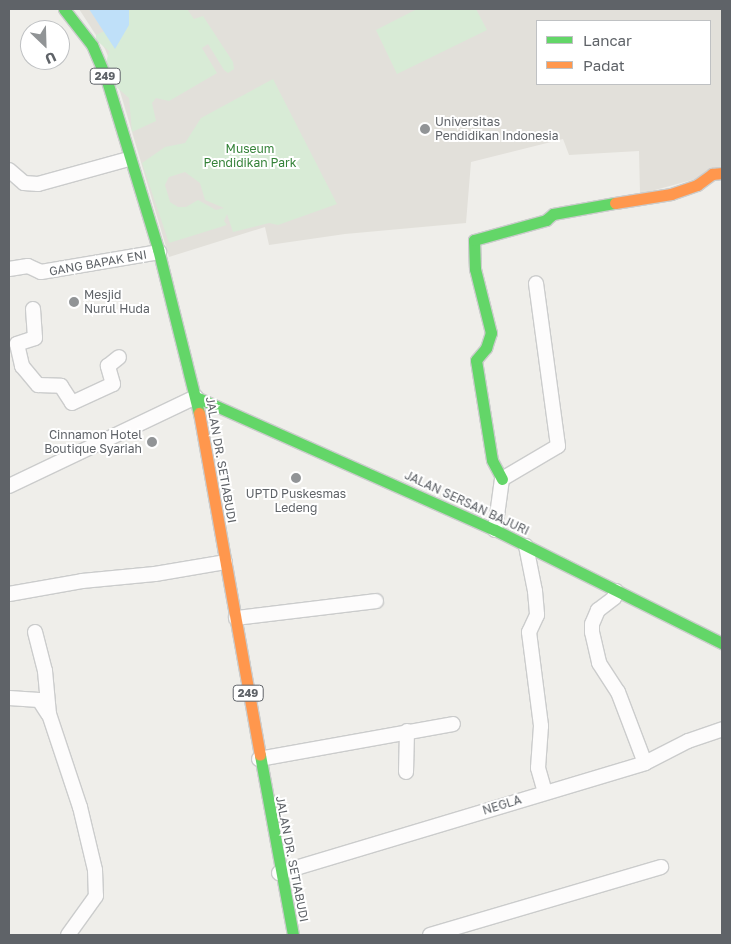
<!DOCTYPE html>
<style>
body{margin:0}
#map{position:relative;width:731px;height:944px;overflow:hidden;background:#efeeea;font-family:"Golos Text",sans-serif}
div>[style]{position:absolute}
.education>*{inset:0;background:#e2e0da}
.green>*{inset:0;background:#d8ebd6}
.water>*{inset:0;background:#bfe0f9}
.roads{filter:drop-shadow(1px 0 #cbcccc) drop-shadow(-1px 0 #cbcccc) drop-shadow(0 1px #cbcccc) drop-shadow(0 -1px #cbcccc)}
.street>*{height:14px;margin:-7px;padding:0 7px;transform-origin:7px;border-radius:7px;background:#fdfcfc}
.fast>*{height:11px;margin:-5.5px;padding:0 5.5px;transform-origin:5.5px;border-radius:5.5px;background:#63d668}
.slow>*{height:11px;margin:-5.5px;padding:0 5.5px;transform-origin:5.5px;border-radius:5.5px;background:#ff974d}
.dots>*{width:14px;height:14px;translate:-50% -50%;box-sizing:border-box;border:2px solid #fff;border-radius:50%}
span{translate:-50% -50%;white-space:nowrap;text-align:center;line-height:1.15;-webkit-text-stroke:4px #fff;paint-order:stroke}
.shield-label span{padding:1px 4px;background:#fff;border:1px solid;border-radius:4px;-webkit-text-stroke-width:0}
.shield-label{font-size:11px;color:#5f6368;font-weight:700}
.poi-label{font-size:12px;color:#5f6368}
.left{translate:0 -50%;text-align:left}
.right{translate:-100% -50%;text-align:right}
.park-label{font-size:12px;color:#348238}
.street-label{font-size:12px;color:#5f6368}
.frame{position:absolute;inset:0;border:10px solid #5f6368;pointer-events:none}
.legend{position:absolute;left:536px;top:20px;width:175px;height:65px;box-sizing:border-box;background:#fff;border:1px solid #bfc1c3;margin:0;padding:6px 9px;list-style:none;font-size:15px;color:#5f6368}
.legend li{display:flex;align-items:center;gap:10px;height:25px}
.legend b{width:25px;border:1px solid #bfc1c3}
.north{position:absolute;left:20px;top:20px;width:50px;height:50px;box-sizing:border-box;background:#fff;border:1px solid #bfc1c3;border-radius:50%;rotate:156deg;font-size:14px;font-weight:700;line-height:20px;text-align:center;color:#5f6368}
.north::after{content:'';display:block;margin:auto;width:18px;height:22px;background:#919496;clip-path:polygon(50% 0,100% 100%,50% 72%,0 100%)}
</style>
<div id="map">
<div class="education">
<div style="clip-path:polygon(evenodd,79px 9px,722px 9px,722px 172px,640px 194px,639px 151px,569px 155px,563px 139px,471px 162px,466px 223px,345px 234px,269px 245px,265px 227px,169px 257px,114px 71px,105px 49px,79px 9px,537px 21px,710px 21px,710px 84px,537px 84px,537px 21px)"></div>
</div>
<div class="green">
<div style="clip-path:polygon(121px 9px,187px 9px,194px 19px,203px 16px,233px 62px,234px 69px,228px 73px,224px 70px,208px 44px,202px 48px,217px 73px,169px 101px,156px 98px,152px 103px,156px 121px,132px 132px,129px 98px,113px 84px,106px 63px,109px 51px,96px 40px,96px 35px,109px 29px)"></div>
<div style="clip-path:polygon(417px 9px,476px 9px,487px 30px,397px 74px,376px 30px)"></div>
<div style="clip-path:polygon(evenodd,273px 79px,337px 204px,278px 225px,269px 223px,233px 232px,227px 214px,224px 221px,227px 225px,169px 243px,142px 163px,165px 147px,185px 143px,201px 118px,273px 79px,185px 172px,200px 183px,205px 200px,224px 208px,216px 210px,198px 200px,186px 207px,178px 207px,170px 202px,165px 185px,169px 177px,185px 172px)"></div>
</div>
<div class="water">
<div style="clip-path:polygon(89px 9px,129px 9px,129px 25px,115px 49px)"></div>
</div>
<div class="roads">
<div class="street">
<div style="left:9px;top:170px;width:20px;rotate:41deg"></div>
<div style="left:24px;top:183px;width:14px;rotate:4deg"></div>
<div style="left:38px;top:184px;width:94px;rotate:-15.4deg"></div>
<div style="left:9px;top:269px;width:19px;rotate:-9deg"></div>
<div style="left:28px;top:266px;width:14px;rotate:25deg"></div>
<div style="left:41px;top:272px;width:120px;rotate:-9.6deg"></div>
<div style="left:33px;top:309px;width:29px;rotate:86deg"></div>
<div style="left:35px;top:338px;width:19px;rotate:162deg"></div>
<div style="left:17px;top:344px;width:23px;rotate:77deg"></div>
<div style="left:22px;top:366px;width:25px;rotate:50deg"></div>
<div style="left:38px;top:385px;width:23px;rotate:2deg"></div>
<div style="left:61px;top:386px;width:20px;rotate:57deg"></div>
<div style="left:72px;top:403px;width:45px;rotate:-24.9deg"></div>
<div style="left:113px;top:384px;width:19px;rotate:-106deg"></div>
<div style="left:108px;top:366px;width:14px;rotate:-39deg"></div>
<div style="left:9px;top:486px;width:207px;rotate:-25.5deg"></div>
<div style="left:495px;top:530px;width:51px;rotate:-82.2deg"></div>
<div style="left:502px;top:479px;width:65px;rotate:-30.5deg"></div>
<div style="left:558px;top:446px;width:164px;rotate:-97.7deg"></div>
<div style="left:526px;top:546px;width:46px;rotate:78.7deg"></div>
<div style="left:535px;top:591px;width:24px;rotate:85deg"></div>
<div style="left:537px;top:615px;width:19px;rotate:115deg"></div>
<div style="left:529px;top:632px;width:95px;rotate:82.7deg"></div>
<div style="left:541px;top:726px;width:42px;rotate:94.1deg"></div>
<div style="left:538px;top:768px;width:25px;rotate:74deg"></div>
<div style="left:616px;top:591px;width:7px;rotate:106deg"></div>
<div style="left:614px;top:598px;width:20px;rotate:143deg"></div>
<div style="left:598px;top:610px;width:15px;rotate:113deg"></div>
<div style="left:592px;top:624px;width:8px;rotate:90deg"></div>
<div style="left:592px;top:632px;width:32px;rotate:77deg"></div>
<div style="left:599px;top:663px;width:35px;rotate:57deg"></div>
<div style="left:618px;top:692px;width:76px;rotate:69.2deg"></div>
<div style="left:9px;top:594px;width:74px;rotate:-10.1deg"></div>
<div style="left:82px;top:581px;width:73px;rotate:-5.5deg"></div>
<div style="left:155px;top:574px;width:71px;rotate:-9.7deg"></div>
<div style="left:236px;top:618px;width:141px;rotate:-6.9deg"></div>
<div style="left:35px;top:632px;width:40px;rotate:75.6deg"></div>
<div style="left:45px;top:671px;width:43px;rotate:84.7deg"></div>
<div style="left:49px;top:714px;width:98px;rotate:71.6deg"></div>
<div style="left:80px;top:807px;width:65px;rotate:76.6deg"></div>
<div style="left:95px;top:870px;width:26px;rotate:88deg"></div>
<div style="left:96px;top:896px;width:48px;rotate:125.7deg"></div>
<div style="left:9px;top:698px;width:30px;rotate:4deg"></div>
<div style="left:39px;top:700px;width:17px;rotate:57deg"></div>
<div style="left:259px;top:759px;width:197px;rotate:-10.2deg"></div>
<div style="left:406px;top:772px;width:41px;rotate:-88.6deg"></div>
<div style="left:279px;top:873px;width:382px;rotate:-16.7deg"></div>
<div style="left:645px;top:763px;width:48px;rotate:-27.1deg"></div>
<div style="left:688px;top:741px;width:36px;rotate:-19deg"></div>
<div style="left:430px;top:935px;width:241px;rotate:-16.4deg"></div>
</div>
<div class="fast">
<div style="left:64px;top:9px;width:46px;rotate:52.1deg"></div>
<div style="left:92px;top:45px;width:39px;rotate:67deg"></div>
<div style="left:107px;top:81px;width:176px;rotate:73.1deg"></div>
<div style="left:158px;top:249px;width:169px;rotate:76deg"></div>
<div style="left:196px;top:397px;width:327px;rotate:24deg"></div>
<div style="left:495px;top:530px;width:254px;rotate:26.5deg"></div>
<div style="left:502px;top:479px;width:21px;rotate:-118deg"></div>
<div style="left:492px;top:460px;width:101px;rotate:-99.1deg"></div>
<div style="left:476px;top:360px;width:16px;rotate:-50deg"></div>
<div style="left:486px;top:348px;width:16px;rotate:-72deg"></div>
<div style="left:491px;top:333px;width:66px;rotate:-104deg"></div>
<div style="left:475px;top:269px;width:29px;rotate:-92deg"></div>
<div style="left:474px;top:240px;width:75px;rotate:-15.5deg"></div>
<div style="left:546px;top:220px;width:9px;rotate:-41deg"></div>
<div style="left:553px;top:214px;width:63px;rotate:-10.1deg"></div>
<div style="left:260px;top:755px;width:183px;rotate:79.6deg"></div>
</div>
<div class="slow">
<div style="left:615px;top:203px;width:57px;rotate:-9.1deg"></div>
<div style="left:671px;top:194px;width:28px;rotate:-19deg"></div>
<div style="left:697px;top:185px;width:19px;rotate:-36deg"></div>
<div style="left:712px;top:174px;width:10px;rotate:-6deg"></div>
<div style="left:199px;top:413px;width:347px;rotate:79.9deg"></div>
</div>
</div>
<div class="dots">
<div style="left:425px;top:129px;background:#919496"></div>
<div style="left:74px;top:302px;background:#919496"></div>
<div style="left:152px;top:442px;background:#919496"></div>
<div style="left:296px;top:478px;background:#919496"></div>
</div>
<div class="shield-label">
<span style="left:105px;top:76px">249</span>
<span style="left:248px;top:693px">249</span>
</div>
<div class="poi-label">
<span class="left" style="left:435px;top:129px">Universitas<br>Pendidikan Indonesia</span>
<span class="left" style="left:84px;top:302px">Mesjid<br>Nurul Huda</span>
<span class="right" style="left:142px;top:442px">Cinnamon Hotel<br>Boutique Syariah</span>
<span style="left:296px;top:501px">UPTD Puskesmas<br>Ledeng</span>
</div>
<div class="park-label">
<span style="left:250px;top:156px">Museum<br>Pendidikan Park</span>
</div>
<div class="street-label">
<span style="left:98px;top:263px;rotate:-10deg">GANG BAPAK ENI</span>
<span style="left:221px;top:460px;rotate:80deg">JALAN DR. SETIABUDI</span>
<span style="left:467px;top:503px;rotate:25deg">JALAN SERSAN BAJURI</span>
<span style="left:502px;top:805px;rotate:-17deg">NEGLA</span>
<span style="left:292px;top:859px;rotate:79deg">JALAN DR. SETIABUDI</span>
</div>
<div class="frame"></div>
<ul class="legend">
<li><b style="height:6px;background:#63d668"></b>Lancar</li>
<li><b style="height:6px;background:#ff974d"></b>Padat</li>
</ul>
<div class="north">U</div>
</div>
